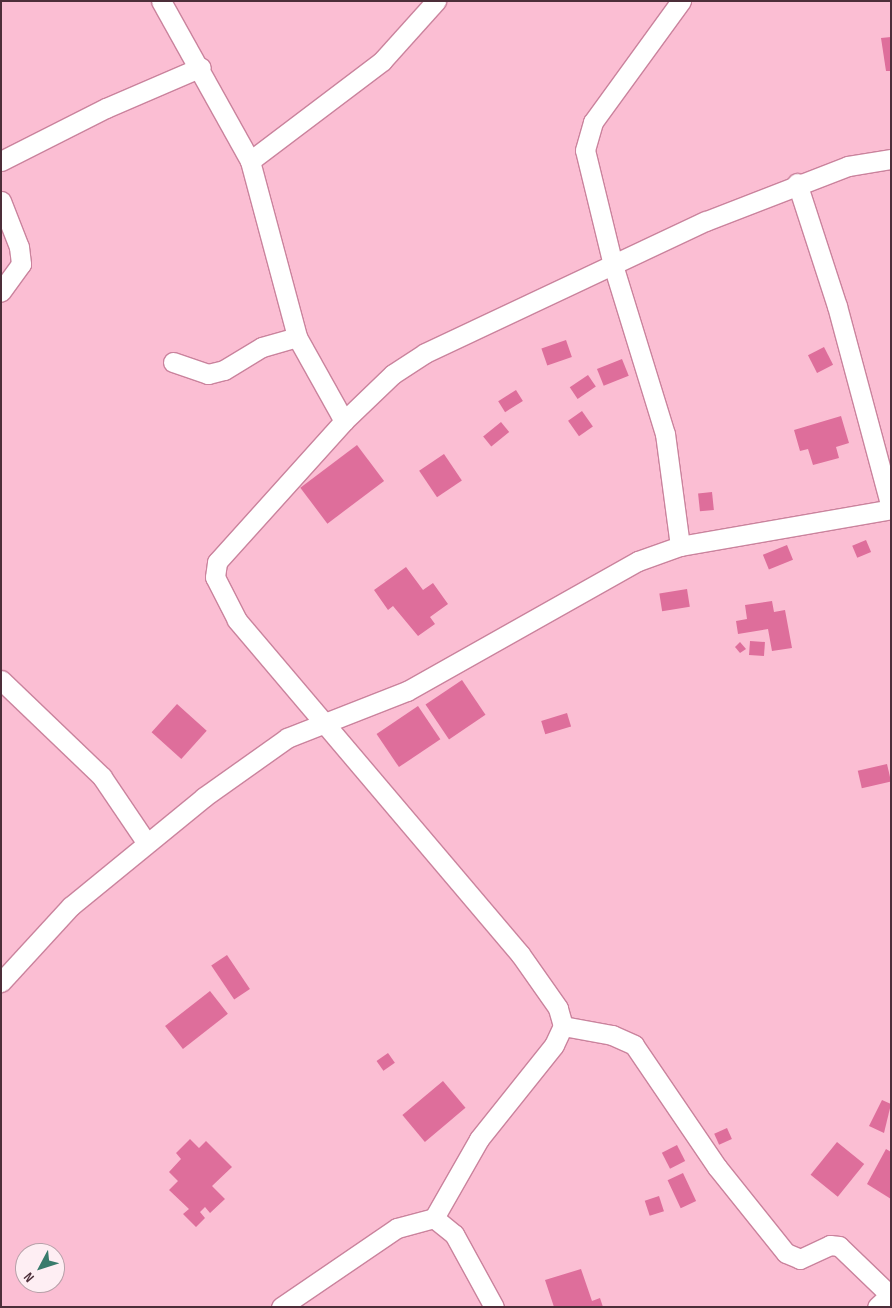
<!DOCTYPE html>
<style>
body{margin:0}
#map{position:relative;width:892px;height:1308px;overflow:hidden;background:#fbbed3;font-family:"Sofia Sans Condensed",sans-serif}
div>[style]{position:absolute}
.building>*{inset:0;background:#de6e9b;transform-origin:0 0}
.roads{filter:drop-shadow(1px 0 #ca839d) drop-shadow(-1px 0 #ca839d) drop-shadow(0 1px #ca839d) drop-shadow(0 -1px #ca839d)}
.street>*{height:19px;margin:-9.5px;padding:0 9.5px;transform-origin:9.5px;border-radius:9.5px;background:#fff}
span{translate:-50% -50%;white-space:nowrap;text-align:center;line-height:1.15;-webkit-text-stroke:4.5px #feeef3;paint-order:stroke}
.frame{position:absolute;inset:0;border:2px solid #4c2e39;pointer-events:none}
.north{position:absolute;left:15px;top:1243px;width:50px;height:50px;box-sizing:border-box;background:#feeef3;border:1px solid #b7a1a9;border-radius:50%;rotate:230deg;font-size:14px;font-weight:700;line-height:20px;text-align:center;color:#4c2e39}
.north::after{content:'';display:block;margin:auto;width:18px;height:22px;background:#397b6c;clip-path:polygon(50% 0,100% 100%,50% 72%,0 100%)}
</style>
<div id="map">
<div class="building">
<div style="clip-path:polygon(891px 37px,891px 71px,886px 71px,881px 38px)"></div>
<div style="left:566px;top:340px;width:18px;height:26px;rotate:71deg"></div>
<div style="left:824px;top:347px;width:20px;height:18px;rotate:63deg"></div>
<div style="left:622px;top:359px;width:18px;height:27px;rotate:68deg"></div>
<div style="left:588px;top:375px;width:14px;height:22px;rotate:56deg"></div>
<div style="left:516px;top:390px;width:13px;height:21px;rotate:58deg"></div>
<div style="left:582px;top:411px;width:19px;height:17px;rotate:55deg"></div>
<div style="clip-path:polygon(841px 416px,849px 443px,836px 447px,839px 458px,813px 465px,808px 449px,800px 451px,794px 430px)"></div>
<div style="left:501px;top:422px;width:13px;height:23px;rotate:51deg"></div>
<div style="left:357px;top:445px;width:45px;height:71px;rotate:53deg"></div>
<div style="left:444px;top:454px;width:32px;height:30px;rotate:56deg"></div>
<div style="left:712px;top:492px;width:18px;height:14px;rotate:84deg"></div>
<div style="left:866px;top:540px;width:13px;height:15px;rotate:67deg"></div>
<div style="left:787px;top:545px;width:16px;height:26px;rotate:68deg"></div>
<div style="clip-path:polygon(406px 567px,423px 590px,433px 583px,448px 604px,430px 617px,435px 624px,418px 636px,393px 606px,388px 610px,374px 590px)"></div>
<div style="left:687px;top:589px;width:18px;height:28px;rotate:81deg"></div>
<div style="clip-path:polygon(772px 601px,774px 612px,785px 610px,792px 648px,772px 651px,768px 629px,738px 634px,736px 621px,747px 619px,745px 605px)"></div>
<div style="left:750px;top:641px;width:15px;height:14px;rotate:4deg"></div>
<div style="clip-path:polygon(740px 642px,746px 649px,740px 653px,735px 647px)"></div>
<div style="left:462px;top:680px;width:42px;height:44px;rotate:56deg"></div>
<div style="left:177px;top:704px;width:40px;height:38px;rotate:42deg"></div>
<div style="left:418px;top:706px;width:40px;height:50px;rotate:56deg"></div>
<div style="left:567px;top:713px;width:14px;height:27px;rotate:73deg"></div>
<div style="left:887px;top:764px;width:18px;height:30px;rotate:77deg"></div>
<div style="left:227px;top:955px;width:41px;height:19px;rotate:56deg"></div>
<div style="left:210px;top:991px;width:29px;height:57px;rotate:52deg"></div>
<div style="left:388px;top:1053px;width:12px;height:14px;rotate:55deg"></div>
<div style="left:443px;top:1081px;width:35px;height:53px;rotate:50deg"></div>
<div style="clip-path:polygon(882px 1100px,891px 1104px,884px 1133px,869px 1126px)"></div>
<div style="left:727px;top:1128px;width:12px;height:14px;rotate:66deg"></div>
<div style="clip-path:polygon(190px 1139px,199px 1148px,206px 1141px,232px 1167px,212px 1186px,225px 1199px,210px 1213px,205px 1207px,200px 1212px,205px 1218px,196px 1227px,183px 1214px,189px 1209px,169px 1190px,178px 1181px,169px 1172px,181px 1159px,176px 1153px)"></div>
<div style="left:837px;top:1142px;width:35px;height:42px;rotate:39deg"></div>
<div style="left:677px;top:1145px;width:18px;height:17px;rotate:63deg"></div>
<div style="clip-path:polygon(886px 1149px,891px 1152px,891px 1199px,867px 1184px)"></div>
<div style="left:683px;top:1173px;width:31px;height:17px;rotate:65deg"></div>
<div style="left:659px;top:1196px;width:16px;height:15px;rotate:72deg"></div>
<div style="clip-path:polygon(581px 1269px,592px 1301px,600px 1298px,603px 1307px,554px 1307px,545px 1280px)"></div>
</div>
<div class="roads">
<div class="street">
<div style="left:161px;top:1px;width:183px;rotate:60.9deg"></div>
<div style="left:250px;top:161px;width:182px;rotate:75deg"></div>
<div style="left:297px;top:337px;width:96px;rotate:60.8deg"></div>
<div style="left:1px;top:161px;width:118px;rotate:-26.8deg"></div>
<div style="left:106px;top:108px;width:103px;rotate:-23.3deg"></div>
<div style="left:250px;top:161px;width:166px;rotate:-37.1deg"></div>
<div style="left:382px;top:61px;width:81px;rotate:-48deg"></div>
<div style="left:797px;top:183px;width:129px;rotate:72deg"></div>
<div style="left:837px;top:306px;width:209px;rotate:75deg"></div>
<div style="left:1px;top:201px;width:49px;rotate:68.6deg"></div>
<div style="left:19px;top:247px;width:17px;rotate:83deg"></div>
<div style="left:21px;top:264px;width:34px;rotate:126deg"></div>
<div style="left:173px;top:362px;width:37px;rotate:19deg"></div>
<div style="left:208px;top:374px;width:16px;rotate:-14deg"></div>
<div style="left:224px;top:370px;width:44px;rotate:-31.2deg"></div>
<div style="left:262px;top:347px;width:36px;rotate:-16deg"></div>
<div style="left:680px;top:546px;width:113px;rotate:-97.6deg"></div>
<div style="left:665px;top:434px;width:177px;rotate:-107.1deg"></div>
<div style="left:613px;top:265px;width:118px;rotate:-103.7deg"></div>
<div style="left:585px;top:150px;width:29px;rotate:-74deg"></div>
<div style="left:593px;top:122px;width:150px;rotate:-54deg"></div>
<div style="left:1px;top:680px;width:140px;rotate:43.8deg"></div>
<div style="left:102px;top:777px;width:78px;rotate:55.9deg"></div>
<div style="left:1px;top:982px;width:103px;rotate:-47.4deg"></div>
<div style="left:71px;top:906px;width:172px;rotate:-39.3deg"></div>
<div style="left:204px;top:797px;width:102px;rotate:-35.4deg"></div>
<div style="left:287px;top:738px;width:129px;rotate:-21.4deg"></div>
<div style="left:407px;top:691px;width:265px;rotate:-29.4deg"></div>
<div style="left:638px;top:561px;width:45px;rotate:-19.7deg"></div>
<div style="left:680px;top:546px;width:214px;rotate:-9.9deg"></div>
<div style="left:563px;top:1026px;width:50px;rotate:10.4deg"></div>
<div style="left:612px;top:1035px;width:24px;rotate:24deg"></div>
<div style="left:634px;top:1045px;width:148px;rotate:55.8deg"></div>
<div style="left:717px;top:1167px;width:110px;rotate:51.3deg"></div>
<div style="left:786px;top:1253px;width:15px;rotate:23deg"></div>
<div style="left:800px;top:1259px;width:33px;rotate:-25deg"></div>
<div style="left:830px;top:1245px;width:9px;rotate:6deg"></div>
<div style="left:839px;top:1246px;width:71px;rotate:43.9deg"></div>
<div style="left:434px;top:1218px;width:91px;rotate:-60.3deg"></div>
<div style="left:479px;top:1139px;width:120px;rotate:-51.4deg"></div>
<div style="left:554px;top:1045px;width:21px;rotate:-65deg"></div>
<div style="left:563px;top:1026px;width:19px;rotate:-106deg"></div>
<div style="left:558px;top:1008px;width:66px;rotate:-125.1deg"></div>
<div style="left:520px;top:954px;width:438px;rotate:-130.3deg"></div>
<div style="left:237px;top:620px;width:48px;rotate:-117.1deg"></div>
<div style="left:215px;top:577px;width:15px;rotate:-82deg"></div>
<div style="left:217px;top:562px;width:190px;rotate:-48deg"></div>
<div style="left:344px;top:421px;width:68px;rotate:-43.8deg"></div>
<div style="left:393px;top:374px;width:38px;rotate:-33deg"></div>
<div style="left:425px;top:353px;width:310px;rotate:-25.2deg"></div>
<div style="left:706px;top:221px;width:152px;rotate:-21.2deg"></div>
<div style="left:848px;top:166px;width:44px;rotate:-9.2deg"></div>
<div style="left:281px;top:1307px;width:140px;rotate:-34.3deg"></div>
<div style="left:397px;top:1228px;width:38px;rotate:-15deg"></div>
<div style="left:434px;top:1218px;width:26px;rotate:39deg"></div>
<div style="left:454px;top:1234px;width:83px;rotate:61.3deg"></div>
<div style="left:877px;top:1307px;width:19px;rotate:-43deg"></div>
</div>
</div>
<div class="frame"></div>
<div class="north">N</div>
</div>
